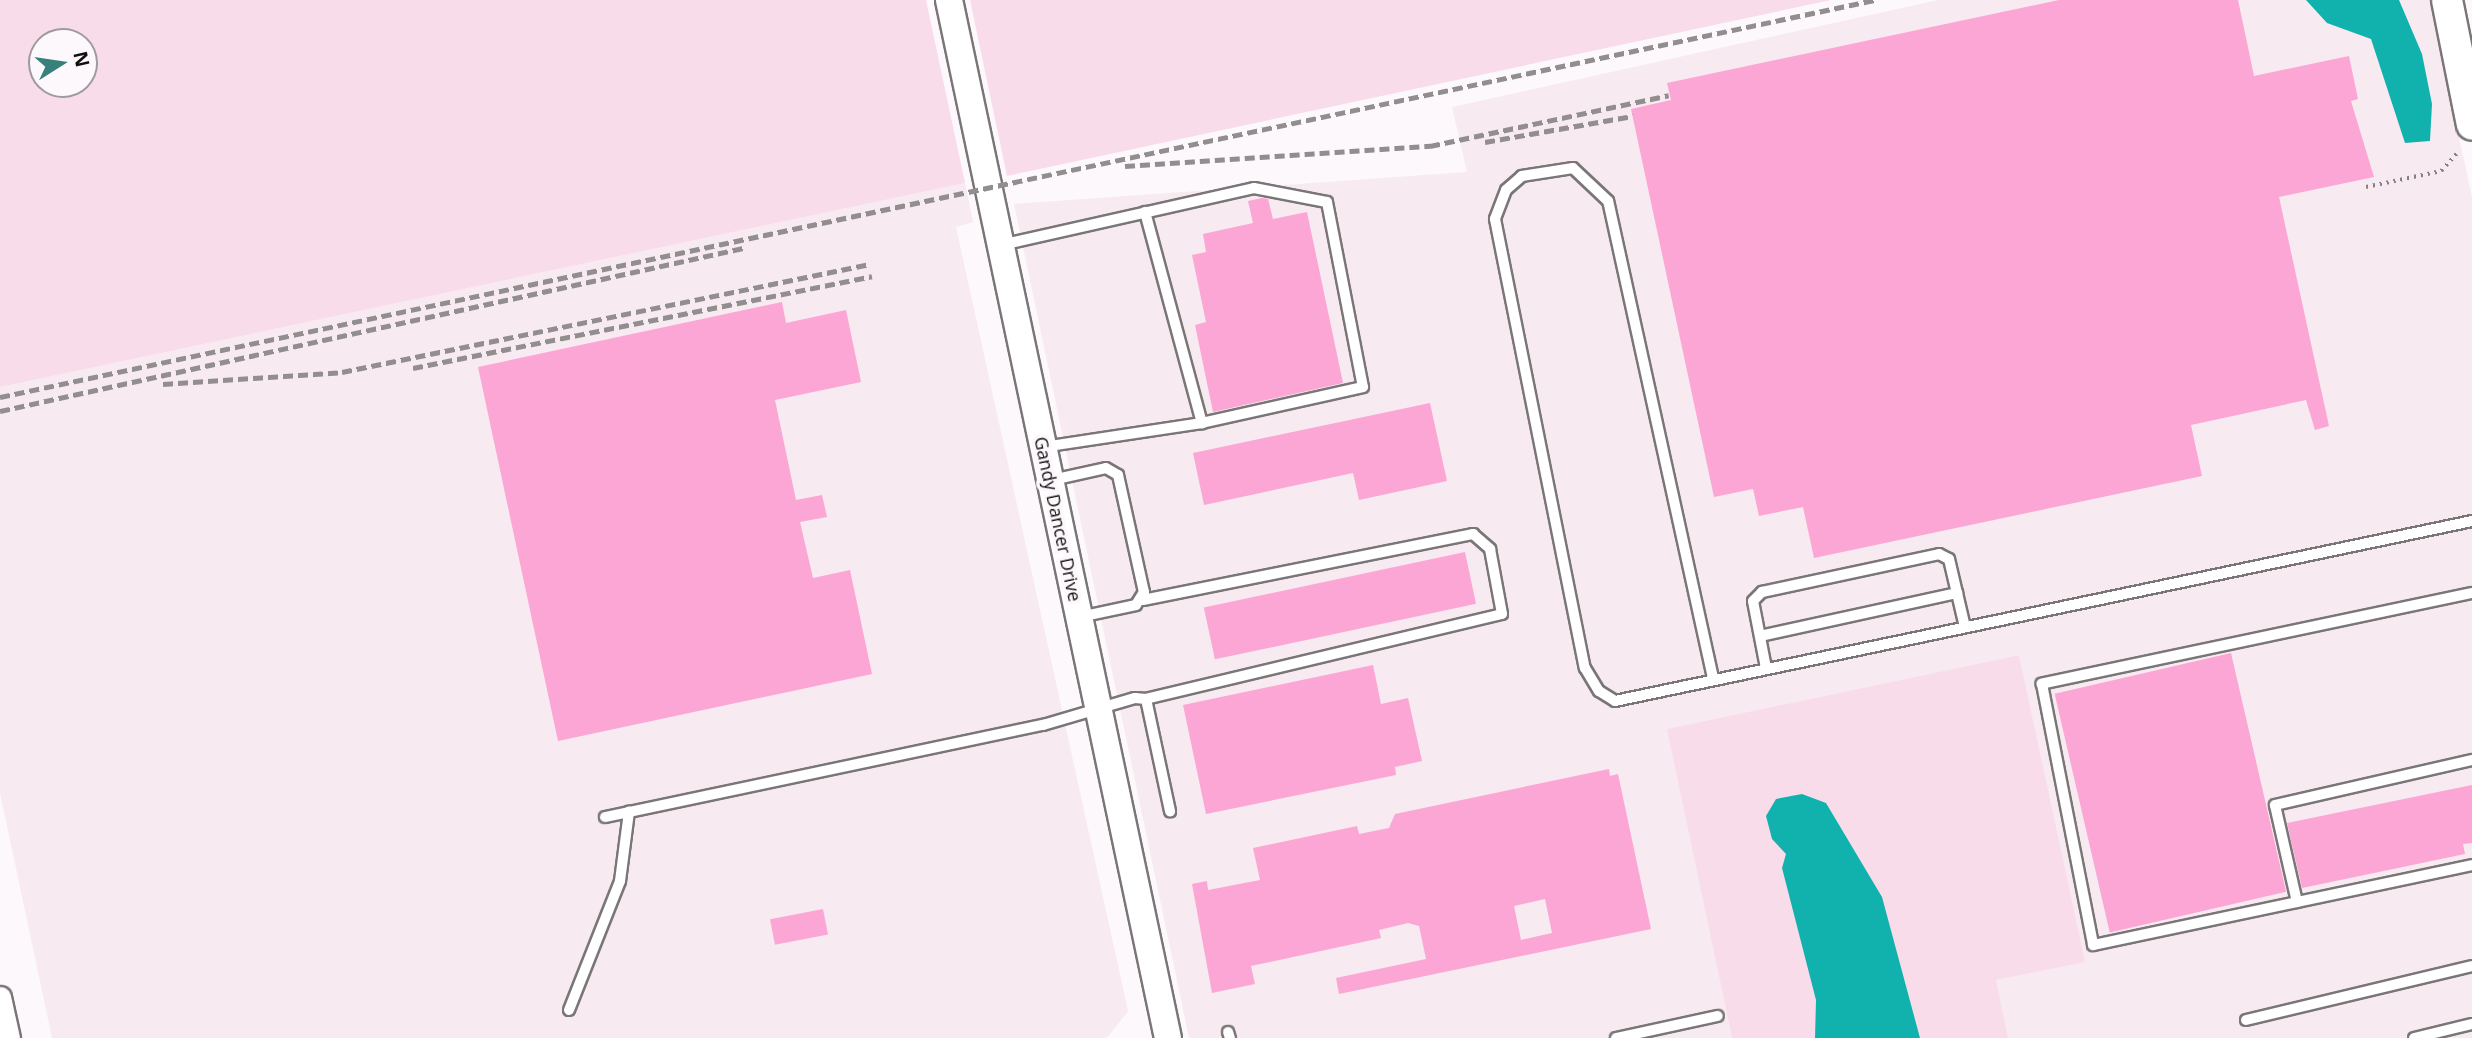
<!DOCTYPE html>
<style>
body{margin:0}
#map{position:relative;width:2472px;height:1038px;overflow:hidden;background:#fdf8fb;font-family:"Open Sans",sans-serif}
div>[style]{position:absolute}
.built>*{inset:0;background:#f7eaf0}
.green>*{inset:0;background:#f9dcea}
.water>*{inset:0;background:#11b2ad}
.building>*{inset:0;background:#fca6d5;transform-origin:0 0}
.path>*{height:3.5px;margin-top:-1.75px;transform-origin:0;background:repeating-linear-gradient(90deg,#858183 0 2px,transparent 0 7px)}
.roads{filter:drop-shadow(2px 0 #7a7678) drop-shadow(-2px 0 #7a7678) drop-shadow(0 2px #7a7678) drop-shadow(0 -2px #7a7678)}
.service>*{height:10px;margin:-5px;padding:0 5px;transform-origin:5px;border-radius:5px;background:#fff}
.minor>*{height:21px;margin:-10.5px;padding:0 10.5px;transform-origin:10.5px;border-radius:10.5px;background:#fff}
.tertiary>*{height:26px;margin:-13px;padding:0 13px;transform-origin:13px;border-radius:13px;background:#fff}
.secondary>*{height:30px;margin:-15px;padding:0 15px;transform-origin:15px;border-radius:15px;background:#fff}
.rail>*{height:5px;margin-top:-2.5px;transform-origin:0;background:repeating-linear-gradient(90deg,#928e90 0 10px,transparent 0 15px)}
span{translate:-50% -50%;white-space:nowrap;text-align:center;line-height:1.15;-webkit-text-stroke:7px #fdf8fb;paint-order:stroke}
.street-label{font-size:18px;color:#110f10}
.north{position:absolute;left:28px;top:28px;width:70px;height:70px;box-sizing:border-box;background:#fdf8fb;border:2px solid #9f9b9d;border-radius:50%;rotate:78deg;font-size:19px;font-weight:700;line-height:28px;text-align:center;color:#110f10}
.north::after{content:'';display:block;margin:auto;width:24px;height:32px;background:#38807c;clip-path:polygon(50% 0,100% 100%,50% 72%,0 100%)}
</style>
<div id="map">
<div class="built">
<div style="clip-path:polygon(1938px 0,2429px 0,2472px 197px,2472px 1038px,2008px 1038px,1995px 980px,2084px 961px,2019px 655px,1668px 729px,1732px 1038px,1189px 1038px,1014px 204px,1467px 172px,1452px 107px)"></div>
<div style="clip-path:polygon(965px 183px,973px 222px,956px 227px,1128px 1011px,1107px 1038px,52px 1038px,0 793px,0 387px)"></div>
</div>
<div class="green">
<div style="clip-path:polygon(evenodd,0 0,926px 0,965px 183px,0 387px,0 0,42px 42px,84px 42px,84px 84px,42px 84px,42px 42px)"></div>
<div style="clip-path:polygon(970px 0,1831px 0,1007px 176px)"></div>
<div style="clip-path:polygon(2019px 655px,2085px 962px,1996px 980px,2008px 1038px,1732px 1038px,1667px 729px)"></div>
</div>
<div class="water">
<div style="clip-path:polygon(2306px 0,2399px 0,2422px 54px,2432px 104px,2430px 141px,2405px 143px,2371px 39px,2327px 23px)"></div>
<div style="clip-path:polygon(1802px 794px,1826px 803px,1882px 897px,1920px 1038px,1815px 1038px,1816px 1000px,1782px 868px,1786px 854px,1772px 839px,1766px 816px,1776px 799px)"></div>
</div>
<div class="building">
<div style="clip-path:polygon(2059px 0,2238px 0,2254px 76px,2349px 56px,2358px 99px,2351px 101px,2374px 177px,2279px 197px,2329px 426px,2315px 430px,2306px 400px,2191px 425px,2202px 476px,1814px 558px,1803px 507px,1759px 516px,1753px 489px,1714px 497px,1631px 109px,1671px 100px,1667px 83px)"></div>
<div style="clip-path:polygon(1262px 198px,1268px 199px,1273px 219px,1307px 212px,1343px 383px,1213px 412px,1195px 325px,1206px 322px,1192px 255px,1206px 252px,1203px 234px,1253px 223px,1248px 201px)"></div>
<div style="clip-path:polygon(782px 302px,786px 323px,846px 310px,861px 382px,775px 400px,796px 500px,822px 495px,827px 517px,800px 522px,813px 578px,850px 570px,872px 674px,558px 741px,478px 367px)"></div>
<div style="clip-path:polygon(1430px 403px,1447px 481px,1359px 500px,1353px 473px,1204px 505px,1193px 453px)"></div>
<div style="left:1465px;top:552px;width:53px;height:267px;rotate:78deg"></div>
<div style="left:2231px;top:653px;width:245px;height:181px;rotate:77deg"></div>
<div style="clip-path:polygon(1373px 665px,1381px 704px,1408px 698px,1422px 761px,1395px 767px,1396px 775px,1206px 814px,1183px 705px)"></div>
<div style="clip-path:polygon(evenodd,1609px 769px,1610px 776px,1618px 774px,1651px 929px,1339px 994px,1336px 978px,1426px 959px,1419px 926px,1408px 923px,1379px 930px,1381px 938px,1251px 966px,1255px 984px,1212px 993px,1192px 884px,1207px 881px,1208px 890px,1260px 880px,1253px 848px,1357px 826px,1359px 834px,1389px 828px,1395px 814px,1609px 769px,1545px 899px,1552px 933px,1521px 940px,1514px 906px,1545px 899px)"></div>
<div style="clip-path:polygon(2472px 785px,2472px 843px,2463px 844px,2465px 854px,2302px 888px,2287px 823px)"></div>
<div style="left:823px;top:909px;width:26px;height:54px;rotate:79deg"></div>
</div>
<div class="path">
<div style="left:2366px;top:187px;width:77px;rotate:-12deg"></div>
<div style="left:2441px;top:171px;width:27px;rotate:-48deg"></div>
</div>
<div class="roads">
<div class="service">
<div style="left:1145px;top:212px;width:219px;rotate:74.9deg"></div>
<div style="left:1001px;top:245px;width:259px;rotate:-12.7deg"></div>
<div style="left:1254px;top:188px;width:74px;rotate:10.9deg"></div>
<div style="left:1327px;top:202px;width:188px;rotate:79deg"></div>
<div style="left:1363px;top:387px;width:165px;rotate:167.4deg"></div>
<div style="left:1202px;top:423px;width:160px;rotate:171.4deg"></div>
<div style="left:1052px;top:480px;width:55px;rotate:-12.5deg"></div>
<div style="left:1106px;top:468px;width:14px;rotate:30deg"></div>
<div style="left:1118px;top:475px;width:120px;rotate:77.5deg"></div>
<div style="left:1144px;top:592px;width:15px;rotate:122deg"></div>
<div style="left:1136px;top:605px;width:57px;rotate:167.9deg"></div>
<div style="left:2472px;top:593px;width:440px;rotate:168.1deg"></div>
<div style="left:2042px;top:684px;width:266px;rotate:78.9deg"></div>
<div style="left:2093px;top:945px;width:387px;rotate:-11.9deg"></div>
<div style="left:1143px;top:600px;width:337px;rotate:-11.3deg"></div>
<div style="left:1473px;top:534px;width:23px;rotate:41deg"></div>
<div style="left:1490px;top:549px;width:66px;rotate:79.5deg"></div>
<div style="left:1502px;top:614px;width:366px;rotate:166.6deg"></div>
<div style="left:1760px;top:636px;width:202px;rotate:-12.3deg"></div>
<div style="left:1766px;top:668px;width:68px;rotate:-101deg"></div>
<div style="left:1753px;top:601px;width:13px;rotate:-45deg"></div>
<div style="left:1762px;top:592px;width:181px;rotate:-12.1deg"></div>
<div style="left:1939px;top:554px;width:11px;rotate:27deg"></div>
<div style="left:1949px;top:559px;width:70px;rotate:76.8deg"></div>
<div style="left:1713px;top:678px;width:488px;rotate:-102.4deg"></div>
<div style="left:1608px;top:201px;width:48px;rotate:-136.7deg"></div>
<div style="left:1573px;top:168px;width:52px;rotate:171.1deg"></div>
<div style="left:1522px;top:176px;width:21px;rotate:139deg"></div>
<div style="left:1506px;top:190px;width:31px;rotate:111deg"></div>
<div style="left:1495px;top:219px;width:458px;rotate:78.7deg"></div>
<div style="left:1585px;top:668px;width:27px;rotate:59deg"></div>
<div style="left:1599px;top:691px;width:19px;rotate:32deg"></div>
<div style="left:1615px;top:701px;width:876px;rotate:-11.86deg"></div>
<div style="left:605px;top:817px;width:448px;rotate:-11.9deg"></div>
<div style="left:1043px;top:725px;width:96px;rotate:-16.4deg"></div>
<div style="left:1135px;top:698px;width:11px;rotate:5deg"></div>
<div style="left:1146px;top:699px;width:115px;rotate:77.9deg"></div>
<div style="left:2297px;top:902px;width:99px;rotate:-102.8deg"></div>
<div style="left:2275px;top:805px;width:202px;rotate:-12.9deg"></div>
<div style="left:569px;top:1010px;width:139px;rotate:-68.4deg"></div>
<div style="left:620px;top:881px;width:70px;rotate:-82.6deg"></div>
<div style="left:2246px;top:1020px;width:232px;rotate:-13.4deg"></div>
<div style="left:1228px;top:1032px;width:6px;rotate:72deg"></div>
<div style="left:1616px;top:1038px;width:104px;rotate:-12.2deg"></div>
<div style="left:2414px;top:1038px;width:60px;rotate:-13.6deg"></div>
</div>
<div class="minor">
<div style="left:0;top:997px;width:42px;rotate:77.6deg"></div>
</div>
<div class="tertiary">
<div style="left:949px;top:0;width:1061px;rotate:78.09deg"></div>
</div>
<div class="secondary">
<div style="left:2447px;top:0;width:127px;rotate:78.7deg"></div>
</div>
</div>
<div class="rail">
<div style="left:1485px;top:142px;width:150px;rotate:-10deg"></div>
<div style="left:1125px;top:166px;width:306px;rotate:-3.8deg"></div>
<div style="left:1430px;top:146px;width:244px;rotate:-12deg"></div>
<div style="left:413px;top:368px;width:468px;rotate:-11.3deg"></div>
<div style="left:163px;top:384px;width:179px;rotate:-3.8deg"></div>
<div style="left:342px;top:372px;width:539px;rotate:-11.56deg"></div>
<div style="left:0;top:397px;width:1916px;rotate:-11.96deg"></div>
<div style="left:0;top:411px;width:761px;rotate:-12.37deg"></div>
</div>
<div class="street-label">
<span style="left:1058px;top:519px;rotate:78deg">Gandy Dancer Drive</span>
</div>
<div class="north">N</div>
</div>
